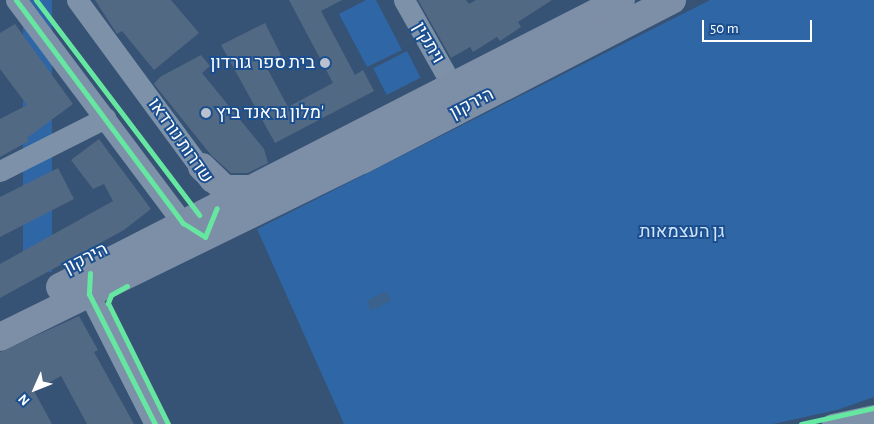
<!DOCTYPE html>
<meta charset="utf-8">
<style>
body{margin:0}
#map{position:relative;width:874px;height:424px;overflow:hidden;background:#365274;font-family:"Alegreya Sans",Heebo,sans-serif}
div>[style]{position:absolute}
.green>*{inset:0;background:#2f66a5;transform-origin:0 0}
.water>*{inset:0;background:#3b618d;transform-origin:0 0}
.building>*{inset:0;background:#526984}
.minor>*{height:21px;margin:-10.5px;padding:0 10.5px;transform-origin:10.5px;border-radius:10.5px;background:#7d92a8}
.major>*{height:28px;margin:-14px;padding:0 14px;transform-origin:14px;border-radius:14px;background:#7d8ea7}
.cycleway>*{height:5px;margin:-2.5px;padding:0 2.5px;transform-origin:2.5px;border-radius:2.5px;background:#66e7a1}
.dots>*{width:14px;height:14px;translate:-50% -50%;box-sizing:border-box;border:2px solid #1b4f8f;border-radius:50%}
span{translate:-50% -50%;white-space:nowrap;text-align:center;line-height:1.15;-webkit-text-stroke:4px #1b4f8f;paint-order:stroke}
.street-label{font-size:18px;color:#fff}
.poi-label{font-size:18px;color:#fff}
.right{translate:-100% -50%;text-align:right}
.left{translate:0 -50%;text-align:left}
.park-label{font-size:18px;color:#cfe3fa}
.north{position:absolute;left:10px;top:364px;width:50px;height:50px;-webkit-text-stroke:4px #1b4f8f;paint-order:stroke;rotate:226deg;font-size:14px;font-weight:700;line-height:20px;text-align:center;color:#fff}
.north::after{content:'';display:block;margin:auto;width:18px;height:22px;background:#fff;clip-path:polygon(50% 0,100% 100%,50% 72%,0 100%)}
.scale{position:absolute;left:702px;top:20px;width:110px;height:22px;box-sizing:border-box;border:2px solid #fff;border-top:0;padding-left:6px;font-size:15px;line-height:18px;white-space:nowrap;color:#fff;-webkit-text-stroke:4px #1b4f8f;paint-order:stroke}
</style>
<div id="map">
<div class="green">
<div style="left:23px;top:0;width:29px;height:272px"></div>
<div style="clip-path:polygon(366px 0,376px 0,402px 50px,367px 67px,339px 14px)"></div>
<div style="clip-path:polygon(710px 0,874px 0,874px 397px,837px 410px,773px 424px,344px 424px,257px 229px)"></div>
<div style="left:407px;top:51px;width:30px;height:38px;rotate:63deg"></div>
</div>
<div class="water">
<div style="left:386px;top:291px;width:11px;height:22px;rotate:63deg"></div>
</div>
<div class="building">
<div style="clip-path:polygon(95px 0,171px 0,199px 33px,154px 70px,122px 31px,117px 34px)"></div>
<div style="clip-path:polygon(289px 0,342px 0,321px 11px,355px 75px,363px 70px,374px 91px,275px 143px,221px 45px,265px 23px,281px 55px,266px 63px,267px 68px,288px 107px,333px 83px)"></div>
<div style="clip-path:polygon(418px 0,466px 0,469px 4px,476px 0,552px 0,518px 22px,521px 27px,500px 41px,497px 37px,473px 52px,470px 47px,451px 58px)"></div>
<div style="clip-path:polygon(15px 24px,73px 104px,27px 138px,29px 141px,0 157px,0 119px,27px 105px,0 69px,0 33px)"></div>
<div style="clip-path:polygon(201px 55px,210px 66px,202px 73px,264px 149px,268px 163px,248px 173px,231px 173px,211px 155px,154px 84px,160px 77px)"></div>
<div style="clip-path:polygon(99px 139px,151px 209px,124px 230px,0 298px,0 264px,113px 201px,104px 184px,93px 189px,71px 160px)"></div>
<div style="clip-path:polygon(58px 168px,74px 199px,0 237px,0 197px)"></div>
<div style="clip-path:polygon(79px 316px,98px 350px,94px 352px,134px 424px,87px 424px,61px 376px,34px 391px,52px 424px,0 424px,0 352px)"></div>
</div>
<div class="minor">
<div style="left:16px;top:0;width:279px;rotate:53.2deg"></div>
<div style="left:183px;top:223px;width:17px;rotate:33deg"></div>
<div style="left:77px;top:0;width:225px;rotate:53.7deg"></div>
<div style="left:404px;top:0;width:100px;rotate:60.6deg"></div>
<div style="left:0;top:171px;width:118px;rotate:-26.8deg"></div>
<div style="left:88px;top:280px;width:14px;rotate:86deg"></div>
<div style="left:89px;top:294px;width:146px;rotate:63.1deg"></div>
<div style="left:832px;top:424px;width:43px;rotate:-12.1deg"></div>
</div>
<div class="major">
<div style="left:202px;top:167px;width:32px;rotate:44deg"></div>
<div style="left:225px;top:189px;width:29px"></div>
<div style="left:60px;top:287px;width:630px;rotate:-27.09deg"></div>
<div style="left:0;top:337px;width:403px;rotate:-26.1deg"></div>
<div style="left:362px;top:160px;width:349px;rotate:-27.3deg"></div>
</div>
<div class="cycleway">
<div style="left:16px;top:0;width:279px;rotate:53.2deg"></div>
<div style="left:183px;top:223px;width:26px;rotate:32deg"></div>
<div style="left:205px;top:237px;width:31px;rotate:-68deg"></div>
<div style="left:36px;top:0;width:270px;rotate:52.8deg"></div>
<div style="left:90px;top:273px;width:21px;rotate:93deg"></div>
<div style="left:89px;top:294px;width:146px;rotate:63.1deg"></div>
<div style="left:127px;top:286px;width:18px;rotate:151deg"></div>
<div style="left:111px;top:295px;width:9px;rotate:111deg"></div>
<div style="left:108px;top:303px;width:135px;rotate:63.6deg"></div>
<div style="left:801px;top:424px;width:75px;rotate:-12.4deg"></div>
</div>
<div class="dots">
<div style="left:325px;top:63px;background:#b9c2ce"></div>
<div style="left:206px;top:113px;background:#b9c2ce"></div>
</div>
<div class="street-label">
<span style="left:428px;top:43px;rotate:60deg">ויתקין</span>
<span style="left:472px;top:104px;rotate:-27deg">הירקון</span>
<span style="left:180px;top:141px;rotate:55deg">שדרות נורדאו</span>
<span style="left:86px;top:259px;rotate:-27deg">הירקון</span>
</div>
<div class="poi-label">
<span class="right" style="left:315px;top:63px">בית ספר גורדון</span>
<span class="left" style="left:216px;top:113px">מלון גראנד ביץ'</span>
</div>
<div class="park-label">
<span style="left:682px;top:232px">גן העצמאות</span>
</div>
<div class="north">N</div>
<div class="scale">50 m</div>
</div>
